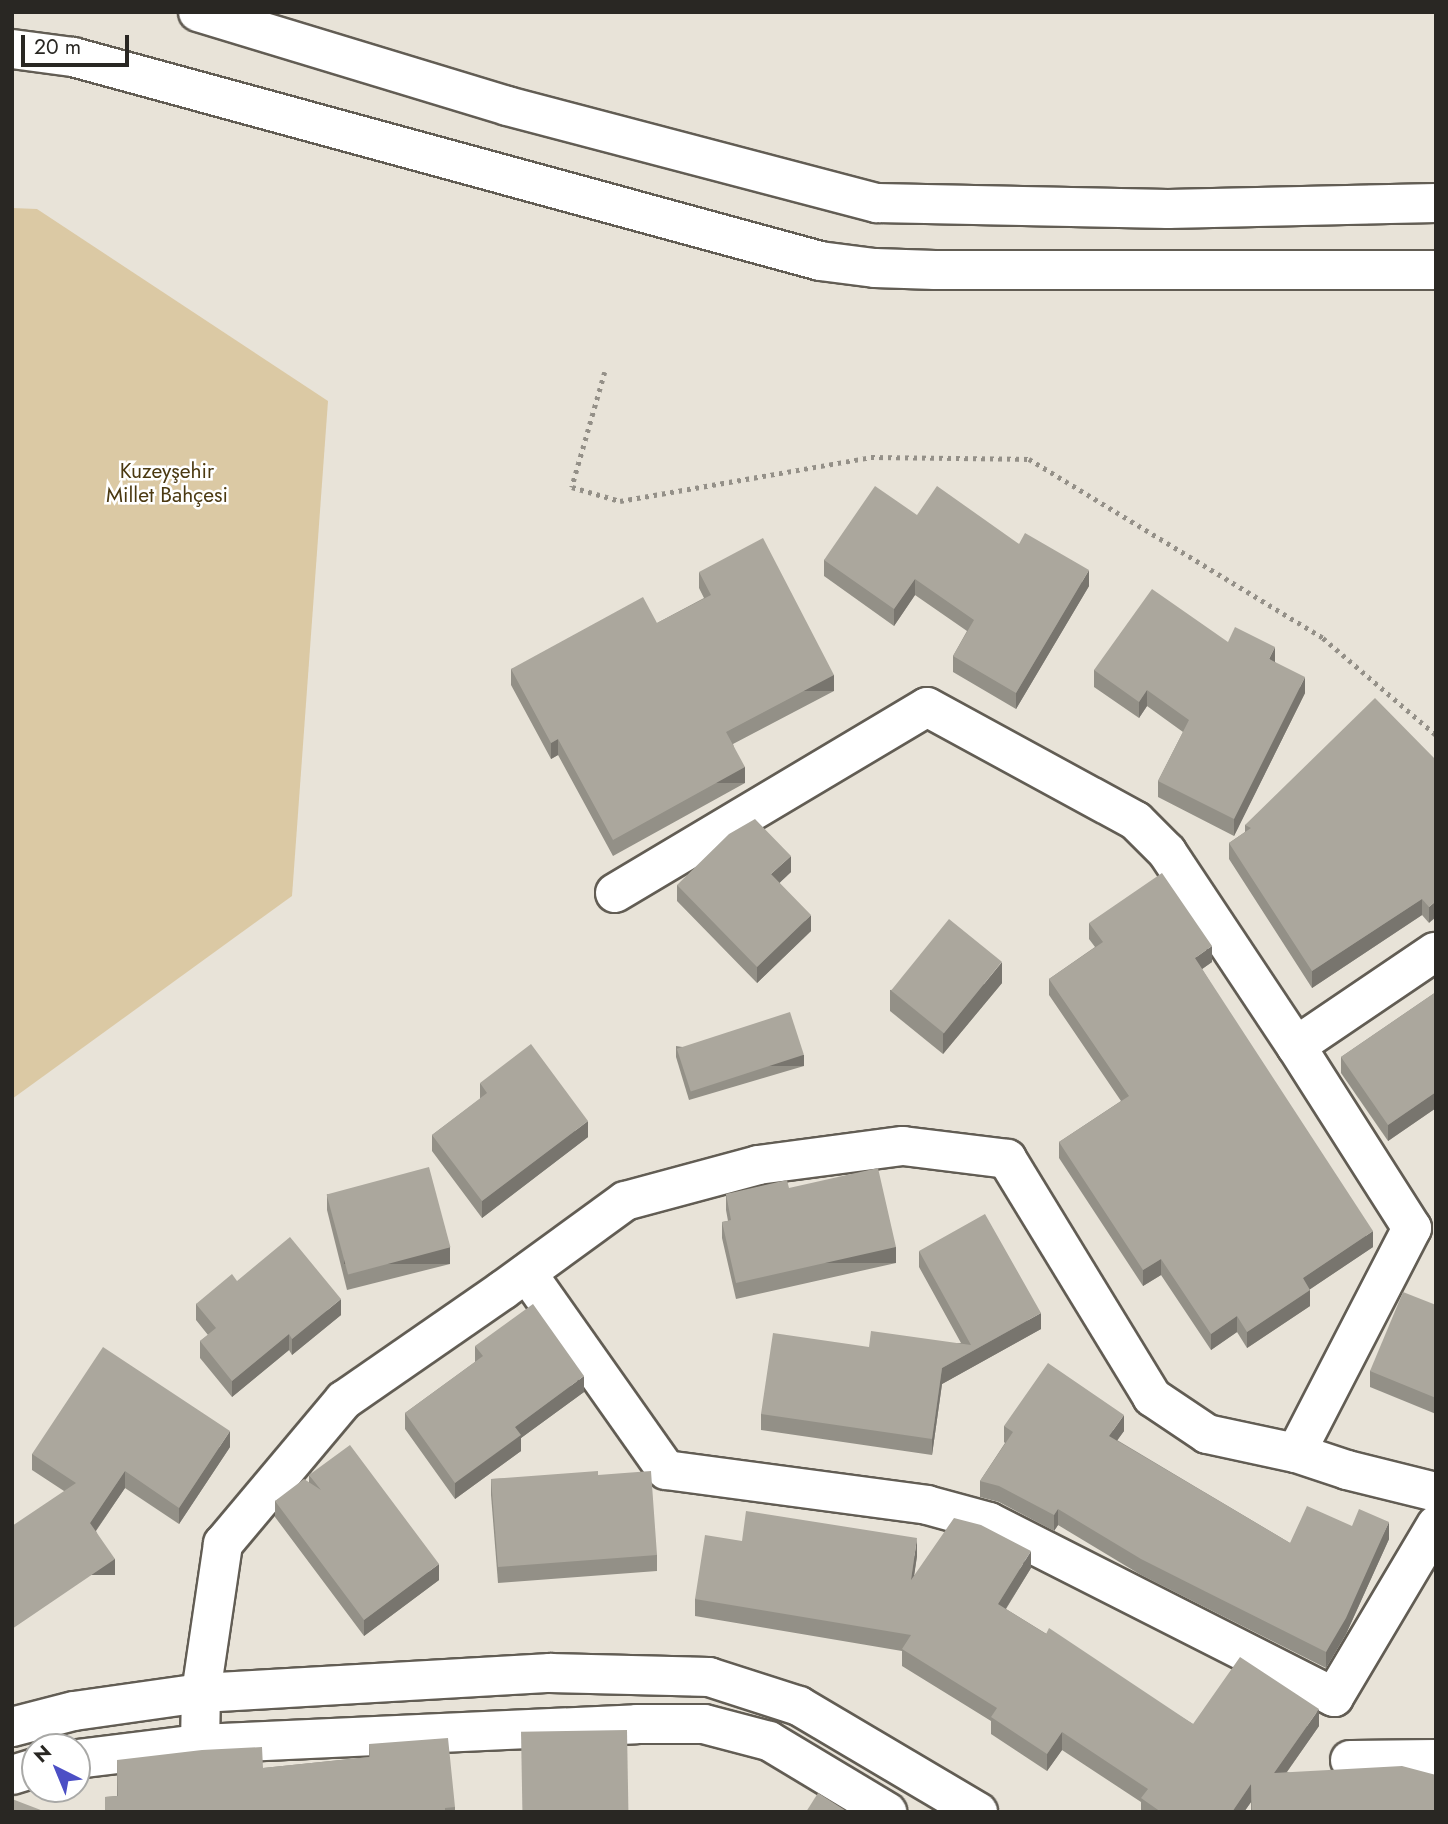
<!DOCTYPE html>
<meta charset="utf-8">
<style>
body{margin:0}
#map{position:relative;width:1448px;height:1824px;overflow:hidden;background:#e8e3d8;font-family:Jost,sans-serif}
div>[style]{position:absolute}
.green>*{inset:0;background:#dbc9a4}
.path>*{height:4.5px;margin-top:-2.25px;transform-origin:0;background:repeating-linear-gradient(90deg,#949088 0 3.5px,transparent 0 8.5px)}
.roads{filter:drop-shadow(2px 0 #625d54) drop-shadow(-2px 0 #625d54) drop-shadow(0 2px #625d54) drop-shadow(0 -2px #625d54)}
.minor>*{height:38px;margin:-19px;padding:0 19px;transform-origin:19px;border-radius:19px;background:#fff}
.major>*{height:38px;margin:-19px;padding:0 19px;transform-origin:19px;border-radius:19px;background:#fff}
.wall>*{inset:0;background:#939087}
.shaded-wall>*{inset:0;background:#78756e;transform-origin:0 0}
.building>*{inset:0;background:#aba79d;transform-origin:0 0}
span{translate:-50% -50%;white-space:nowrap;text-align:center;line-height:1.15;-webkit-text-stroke:5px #fff;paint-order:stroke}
.park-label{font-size:21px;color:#4b3911}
.frame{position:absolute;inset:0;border:14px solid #292723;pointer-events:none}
.north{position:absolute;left:21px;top:1733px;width:70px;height:70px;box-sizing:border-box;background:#fff;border:2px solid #a9a9a7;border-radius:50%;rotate:317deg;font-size:19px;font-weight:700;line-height:28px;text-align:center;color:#292723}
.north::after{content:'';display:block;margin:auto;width:24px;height:32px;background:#4c4fc5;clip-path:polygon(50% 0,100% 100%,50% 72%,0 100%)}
.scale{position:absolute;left:21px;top:35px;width:108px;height:32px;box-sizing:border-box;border:4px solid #292723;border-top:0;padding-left:9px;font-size:21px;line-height:24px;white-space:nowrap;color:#292723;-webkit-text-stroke:5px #fff;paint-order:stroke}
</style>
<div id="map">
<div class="green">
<div style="clip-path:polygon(12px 208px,37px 209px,328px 401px,292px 896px,12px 1099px)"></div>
</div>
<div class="path">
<div style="left:605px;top:372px;width:120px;rotate:106deg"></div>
<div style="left:572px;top:487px;width:50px;rotate:16.3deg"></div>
<div style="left:620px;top:501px;width:255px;rotate:-9.9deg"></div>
<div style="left:871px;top:457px;width:158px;rotate:0.7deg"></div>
<div style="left:1029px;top:459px;width:344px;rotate:31.3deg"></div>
<div style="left:1323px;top:638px;width:149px;rotate:40.6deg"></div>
</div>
<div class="roads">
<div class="minor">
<div style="left:615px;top:893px;width:363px;rotate:-30.8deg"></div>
<div style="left:927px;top:707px;width:238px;rotate:28.6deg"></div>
<div style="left:1136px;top:821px;width:44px;rotate:45deg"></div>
<div style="left:1167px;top:852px;width:233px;rotate:56.4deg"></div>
<div style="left:1296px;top:1046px;width:216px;rotate:57.5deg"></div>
<div style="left:1412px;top:1228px;width:253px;rotate:117.3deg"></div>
<div style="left:1296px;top:1046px;width:168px;rotate:-34.1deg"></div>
<div style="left:527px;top:1273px;width:241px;rotate:54.8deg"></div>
<div style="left:666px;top:1470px;width:263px;rotate:7.6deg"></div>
<div style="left:927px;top:1505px;width:64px;rotate:15.3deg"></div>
<div style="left:989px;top:1522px;width:387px;rotate:26.9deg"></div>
<div style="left:1334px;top:1697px;width:200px;rotate:-59.3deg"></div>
<div style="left:12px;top:1727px;width:64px;rotate:-14.5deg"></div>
<div style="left:74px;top:1711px;width:128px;rotate:-8.1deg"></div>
<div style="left:201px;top:1693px;width:350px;rotate:-3.3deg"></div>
<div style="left:550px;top:1673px;width:159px;rotate:1.4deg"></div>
<div style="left:709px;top:1677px;width:95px;rotate:17.9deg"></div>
<div style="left:799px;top:1706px;width:208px;rotate:30.6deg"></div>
<div style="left:200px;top:1744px;width:51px;rotate:-88.9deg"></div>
<div style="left:201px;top:1693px;width:151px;rotate:-81.6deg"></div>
<div style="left:223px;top:1544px;width:188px;rotate:-50deg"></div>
<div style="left:344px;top:1400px;width:193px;rotate:-34.7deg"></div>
<div style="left:503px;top:1290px;width:151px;rotate:-36.1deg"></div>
<div style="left:625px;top:1201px;width:138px;rotate:-15.1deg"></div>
<div style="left:758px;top:1165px;width:146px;rotate:-7.5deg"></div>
<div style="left:903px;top:1146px;width:105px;rotate:7.1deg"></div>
<div style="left:1007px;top:1159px;width:279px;rotate:58.6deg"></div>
<div style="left:1152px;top:1397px;width:66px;rotate:33.9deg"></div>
<div style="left:1207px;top:1434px;width:91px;rotate:12.1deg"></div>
<div style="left:1296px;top:1453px;width:54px;rotate:18.4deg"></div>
<div style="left:1347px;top:1470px;width:92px;rotate:13.9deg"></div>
<div style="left:77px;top:1759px;width:124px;rotate:-7deg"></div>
<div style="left:200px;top:1744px;width:437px;rotate:-2.6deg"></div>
<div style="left:637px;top:1724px;width:67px"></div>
<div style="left:704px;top:1724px;width:67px;rotate:14.7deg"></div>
<div style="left:769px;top:1741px;width:138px;rotate:31deg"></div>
<div style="left:1350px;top:1760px;width:86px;rotate:-0.7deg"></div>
<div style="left:12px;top:1775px;width:24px;rotate:-17deg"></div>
</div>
<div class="major">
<div style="left:198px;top:12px;width:323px;rotate:16.9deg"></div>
<div style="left:507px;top:106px;width:383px;rotate:14.7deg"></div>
<div style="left:877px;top:203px;width:291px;rotate:1.2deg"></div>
<div style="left:1168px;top:209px;width:268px;rotate:-1.3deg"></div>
<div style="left:12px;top:49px;width:62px;rotate:7.5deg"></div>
<div style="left:73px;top:57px;width:774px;rotate:15.27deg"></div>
<div style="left:820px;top:261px;width:55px;rotate:7.3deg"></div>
<div style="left:875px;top:268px;width:60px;rotate:1.9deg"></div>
<div style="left:935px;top:270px;width:501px"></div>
</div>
</div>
<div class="wall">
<div style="clip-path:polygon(917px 515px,1019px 544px,1089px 586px,1016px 709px,953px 672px,953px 656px,967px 631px,915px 595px,894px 626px,824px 576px,824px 560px)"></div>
<div style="clip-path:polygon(699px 572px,834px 691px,733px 744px,745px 783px,613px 856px,558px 755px,551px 759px,511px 685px,511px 669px,657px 623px,704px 598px,699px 588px)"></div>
<div style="clip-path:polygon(1228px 642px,1275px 662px,1305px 693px,1234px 836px,1158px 797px,1158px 781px,1183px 732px,1147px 706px,1139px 718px,1094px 687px,1094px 670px)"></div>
<div style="clip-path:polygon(1431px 755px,1429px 923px,1422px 915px,1312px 988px,1229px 859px,1229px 843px,1245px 832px,1245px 825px)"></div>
<div style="clip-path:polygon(791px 872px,779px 883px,811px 931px,757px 983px,677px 901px,677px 885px)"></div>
<div style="clip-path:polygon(1089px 923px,1212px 962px,1202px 969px,1373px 1247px,1310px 1289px,1310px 1306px,1247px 1348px,1237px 1332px,1211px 1350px,1161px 1275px,1143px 1286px,1059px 1158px,1059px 1142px,1121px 1101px,1049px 995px,1049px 979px,1095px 947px,1089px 939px)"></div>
<div style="clip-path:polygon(1002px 983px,943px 1054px,890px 1011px,890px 990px)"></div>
<div style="clip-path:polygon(1436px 992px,1436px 1108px,1388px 1141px,1341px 1073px,1341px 1057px)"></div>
<div style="clip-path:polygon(676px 1046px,804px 1066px,689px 1100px,676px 1057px)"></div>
<div style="clip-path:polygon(480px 1083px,588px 1137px,482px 1218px,432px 1151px,432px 1135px,480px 1099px)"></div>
<div style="clip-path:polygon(789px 1188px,896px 1263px,736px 1299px,722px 1238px,722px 1222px,728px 1221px,726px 1210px,726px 1194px)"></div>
<div style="clip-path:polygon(327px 1194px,450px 1264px,347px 1290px,327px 1210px)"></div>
<div style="clip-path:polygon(919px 1251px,1041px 1329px,942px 1384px,932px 1455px,761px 1430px,761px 1414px,869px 1347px,961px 1343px,919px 1267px)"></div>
<div style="clip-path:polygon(237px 1281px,341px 1315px,292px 1355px,289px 1350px,232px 1397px,200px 1358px,200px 1341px,208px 1335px,196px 1320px,196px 1304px)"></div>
<div style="clip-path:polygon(1436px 1305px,1436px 1414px,1370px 1387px,1370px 1371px)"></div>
<div style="clip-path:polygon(475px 1346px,584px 1392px,521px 1438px,521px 1451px,455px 1499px,405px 1429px,405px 1413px,475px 1362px)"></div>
<div style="clip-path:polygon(1004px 1426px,1124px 1431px,1117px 1440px,1290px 1543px,1352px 1526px,1389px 1539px,1346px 1634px,1326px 1668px,1141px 1575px,1058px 1525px,1054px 1531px,999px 1502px,980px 1497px,980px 1481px,1005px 1443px,1004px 1442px)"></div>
<div style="clip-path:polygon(230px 1447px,179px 1524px,125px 1488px,96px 1531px,115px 1575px,64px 1491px,32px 1470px,32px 1454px)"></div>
<div style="clip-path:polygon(309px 1475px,439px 1580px,364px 1636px,275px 1517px,275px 1501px,309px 1482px)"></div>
<div style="clip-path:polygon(598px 1475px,657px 1555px,657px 1571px,498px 1583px,491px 1495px,491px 1479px)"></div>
<div style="clip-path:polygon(742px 1541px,917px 1556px,914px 1575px,1031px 1568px,1006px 1609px,1193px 1724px,1319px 1726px,1287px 1772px,1436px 1812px,1251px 1812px,1251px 1802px,1244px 1812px,1141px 1812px,1141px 1802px,1062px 1750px,1047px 1771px,991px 1734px,991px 1721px,902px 1666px,902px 1651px,695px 1616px,695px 1599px)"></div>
<div style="clip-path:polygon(369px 1744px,455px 1807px,455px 1812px,105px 1812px,105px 1797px,117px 1796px,117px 1760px,263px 1768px,369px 1757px)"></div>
</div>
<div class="shaded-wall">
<div style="clip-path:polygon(1089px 570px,1089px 586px,1016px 709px,1016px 693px)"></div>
<div style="clip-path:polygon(915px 579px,915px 595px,894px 626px,894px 609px)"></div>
<div style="clip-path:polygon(1275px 647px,1275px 663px,1269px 659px)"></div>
<div style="left:834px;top:675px;width:16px;height:122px;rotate:90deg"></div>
<div style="clip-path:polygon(1305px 677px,1305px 693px,1234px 836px,1234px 819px)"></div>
<div style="clip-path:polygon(1147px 690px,1147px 706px,1139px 718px,1139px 702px)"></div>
<div style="clip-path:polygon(558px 739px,558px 755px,551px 759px,551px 743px)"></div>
<div style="left:745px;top:767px;width:16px;height:151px;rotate:90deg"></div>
<div style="clip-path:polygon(791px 856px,791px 872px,771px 891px,771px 874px)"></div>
<div style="clip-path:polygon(1422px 899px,1422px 915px,1312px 988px,1312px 971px)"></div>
<div style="clip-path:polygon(1436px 901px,1436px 917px,1429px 923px,1429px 907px)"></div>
<div style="clip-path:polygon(811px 915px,811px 931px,757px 983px,757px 967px)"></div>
<div style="clip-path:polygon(1212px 946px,1212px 962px,1195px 974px,1195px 958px)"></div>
<div style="clip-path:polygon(1002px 962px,1002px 983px,943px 1054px,943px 1034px)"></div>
<div style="left:804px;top:1055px;width:11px;height:120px;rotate:90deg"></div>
<div style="clip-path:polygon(1436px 1092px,1436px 1108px,1388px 1141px,1388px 1125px)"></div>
<div style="clip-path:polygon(588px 1121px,588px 1137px,482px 1218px,482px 1201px)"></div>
<div style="clip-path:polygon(1373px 1231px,1373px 1247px,1303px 1294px,1303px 1278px)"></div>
<div style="left:450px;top:1247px;width:17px;height:106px;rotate:90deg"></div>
<div style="left:896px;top:1247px;width:16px;height:164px;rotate:90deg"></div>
<div style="clip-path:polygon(1161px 1259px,1161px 1275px,1143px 1286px,1143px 1270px)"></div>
<div style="clip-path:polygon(1310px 1290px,1310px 1306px,1247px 1348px,1247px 1332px)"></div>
<div style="clip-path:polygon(341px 1299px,341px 1315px,292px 1355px,292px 1339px)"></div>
<div style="clip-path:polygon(1041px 1313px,1041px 1329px,942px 1384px,932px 1455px,932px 1439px,942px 1368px)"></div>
<div style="clip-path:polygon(1237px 1316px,1237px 1332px,1211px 1350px,1211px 1334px)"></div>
<div style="clip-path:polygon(289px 1334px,289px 1350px,232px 1397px,232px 1381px)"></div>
<div style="clip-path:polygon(584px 1376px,584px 1392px,521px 1438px,521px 1451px,455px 1499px,455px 1483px,515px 1427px)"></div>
<div style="clip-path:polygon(1124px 1415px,1124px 1431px,1109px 1452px,1109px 1436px)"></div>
<div style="clip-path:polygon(230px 1431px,230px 1447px,179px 1524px,179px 1508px)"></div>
<div style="clip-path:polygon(125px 1471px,125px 1488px,90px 1539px,90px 1523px)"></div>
<div style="clip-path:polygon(1058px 1509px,1058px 1525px,1054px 1531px,1054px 1515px)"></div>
<div style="clip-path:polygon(1389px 1522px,1389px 1539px,1346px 1634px,1326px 1668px,1326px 1652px)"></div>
<div style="clip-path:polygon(917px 1538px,917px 1556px,911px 1597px,911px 1580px)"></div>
<div style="clip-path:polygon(1031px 1551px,1031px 1568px,998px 1621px,998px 1604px)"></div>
<div style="left:115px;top:1559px;width:16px;height:125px;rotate:90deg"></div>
<div style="clip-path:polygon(439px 1564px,439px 1580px,364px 1636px,364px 1620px)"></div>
<div style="clip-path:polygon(1319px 1709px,1319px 1726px,1274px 1790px,1274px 1773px)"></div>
<div style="clip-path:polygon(1062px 1732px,1062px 1750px,1047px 1771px,1047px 1754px)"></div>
<div style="clip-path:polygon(1251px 1784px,1251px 1802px,1244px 1812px,1232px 1812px)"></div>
</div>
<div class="building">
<div style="clip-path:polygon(875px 486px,917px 515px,937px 486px,1019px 544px,1025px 533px,1089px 570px,1016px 693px,953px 656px,974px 620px,915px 579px,894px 609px,824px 560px)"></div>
<div style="clip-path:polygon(763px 538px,834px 675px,726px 732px,745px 767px,613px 840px,558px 739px,551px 743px,511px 669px,643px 597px,657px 623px,711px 595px,699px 572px)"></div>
<div style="clip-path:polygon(1152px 589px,1228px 642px,1235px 627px,1275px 647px,1269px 659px,1305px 677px,1234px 819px,1158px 781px,1189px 720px,1147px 690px,1139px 702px,1094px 670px)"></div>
<div style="clip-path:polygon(1375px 698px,1436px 760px,1436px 901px,1429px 907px,1422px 899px,1312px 971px,1229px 843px,1251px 828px,1245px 825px)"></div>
<div style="clip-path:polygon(755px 819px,791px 856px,771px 874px,811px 915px,757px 967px,677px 885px,729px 834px)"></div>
<div style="clip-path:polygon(1162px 873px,1212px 946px,1195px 958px,1373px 1231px,1303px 1278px,1310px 1290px,1247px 1332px,1237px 1316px,1211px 1334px,1161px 1259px,1143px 1270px,1059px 1142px,1129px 1096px,1049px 979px,1103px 942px,1089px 923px)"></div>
<div style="left:949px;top:919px;width:68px;height:92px;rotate:39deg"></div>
<div style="clip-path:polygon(1436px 992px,1436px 1092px,1388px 1125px,1341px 1057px)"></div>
<div style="left:790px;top:1012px;width:45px;height:119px;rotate:72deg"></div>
<div style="clip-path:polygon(531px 1044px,588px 1121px,482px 1201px,432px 1135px,487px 1093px,480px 1083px)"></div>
<div style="left:429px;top:1167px;width:83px;height:106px;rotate:75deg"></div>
<div style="clip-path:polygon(878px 1168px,896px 1247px,736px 1283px,722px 1222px,731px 1220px,726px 1194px,787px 1180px,789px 1188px)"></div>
<div style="clip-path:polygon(985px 1214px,1041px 1313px,942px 1368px,932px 1439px,761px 1414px,773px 1333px,869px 1347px,871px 1331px,971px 1345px,919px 1251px)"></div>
<div style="clip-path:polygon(290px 1237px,341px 1299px,292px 1339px,289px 1334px,232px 1381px,200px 1341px,216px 1328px,196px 1304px,232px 1274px,237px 1281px)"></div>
<div style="clip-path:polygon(1403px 1292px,1436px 1305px,1436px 1398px,1370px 1371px)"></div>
<div style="clip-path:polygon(533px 1304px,584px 1376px,515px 1427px,521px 1435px,455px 1483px,405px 1413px,483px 1356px,475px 1346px)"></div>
<div style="clip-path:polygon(103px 1347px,230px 1431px,179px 1508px,125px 1471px,90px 1523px,115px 1559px,12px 1629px,12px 1526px,76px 1483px,32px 1454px)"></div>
<div style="clip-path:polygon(1048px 1363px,1124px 1415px,1109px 1436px,1290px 1543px,1307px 1506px,1352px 1526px,1359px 1509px,1389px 1522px,1346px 1618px,1326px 1652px,1141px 1559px,1058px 1509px,1054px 1515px,999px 1486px,980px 1481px,1013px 1432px,1004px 1426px)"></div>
<div style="clip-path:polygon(350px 1445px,439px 1564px,364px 1620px,275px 1501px,304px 1479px,321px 1490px,309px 1475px)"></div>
<div style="clip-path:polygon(598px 1471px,598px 1475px,651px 1471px,657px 1555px,498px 1567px,491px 1479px)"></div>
<div style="clip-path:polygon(746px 1511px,917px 1538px,911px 1580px,954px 1518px,981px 1525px,1031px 1551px,998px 1604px,1046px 1634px,1049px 1628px,1193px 1724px,1240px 1657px,1319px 1709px,1274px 1773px,1402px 1766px,1436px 1775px,1436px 1812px,1252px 1812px,1251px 1784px,1232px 1812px,1161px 1812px,1141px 1798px,1148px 1789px,1062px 1732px,1047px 1754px,991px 1717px,997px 1708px,902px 1649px,911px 1635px,695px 1599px,705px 1535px,742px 1541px)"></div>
<div style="left:627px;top:1730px;width:82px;height:106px;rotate:89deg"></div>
<div style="clip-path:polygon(448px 1738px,455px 1807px,445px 1808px,445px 1812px,105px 1812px,105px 1797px,118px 1796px,117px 1760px,202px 1750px,262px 1747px,263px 1768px,370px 1757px,369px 1744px)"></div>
<div style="clip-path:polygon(818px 1793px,848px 1812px,806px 1812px)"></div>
<div style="clip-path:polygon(12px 1799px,46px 1812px,12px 1812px)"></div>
</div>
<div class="park-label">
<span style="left:167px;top:483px">Kuzeyşehir<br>Millet Bahçesi</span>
</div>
<div class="frame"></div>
<div class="north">N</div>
<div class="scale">20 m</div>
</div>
